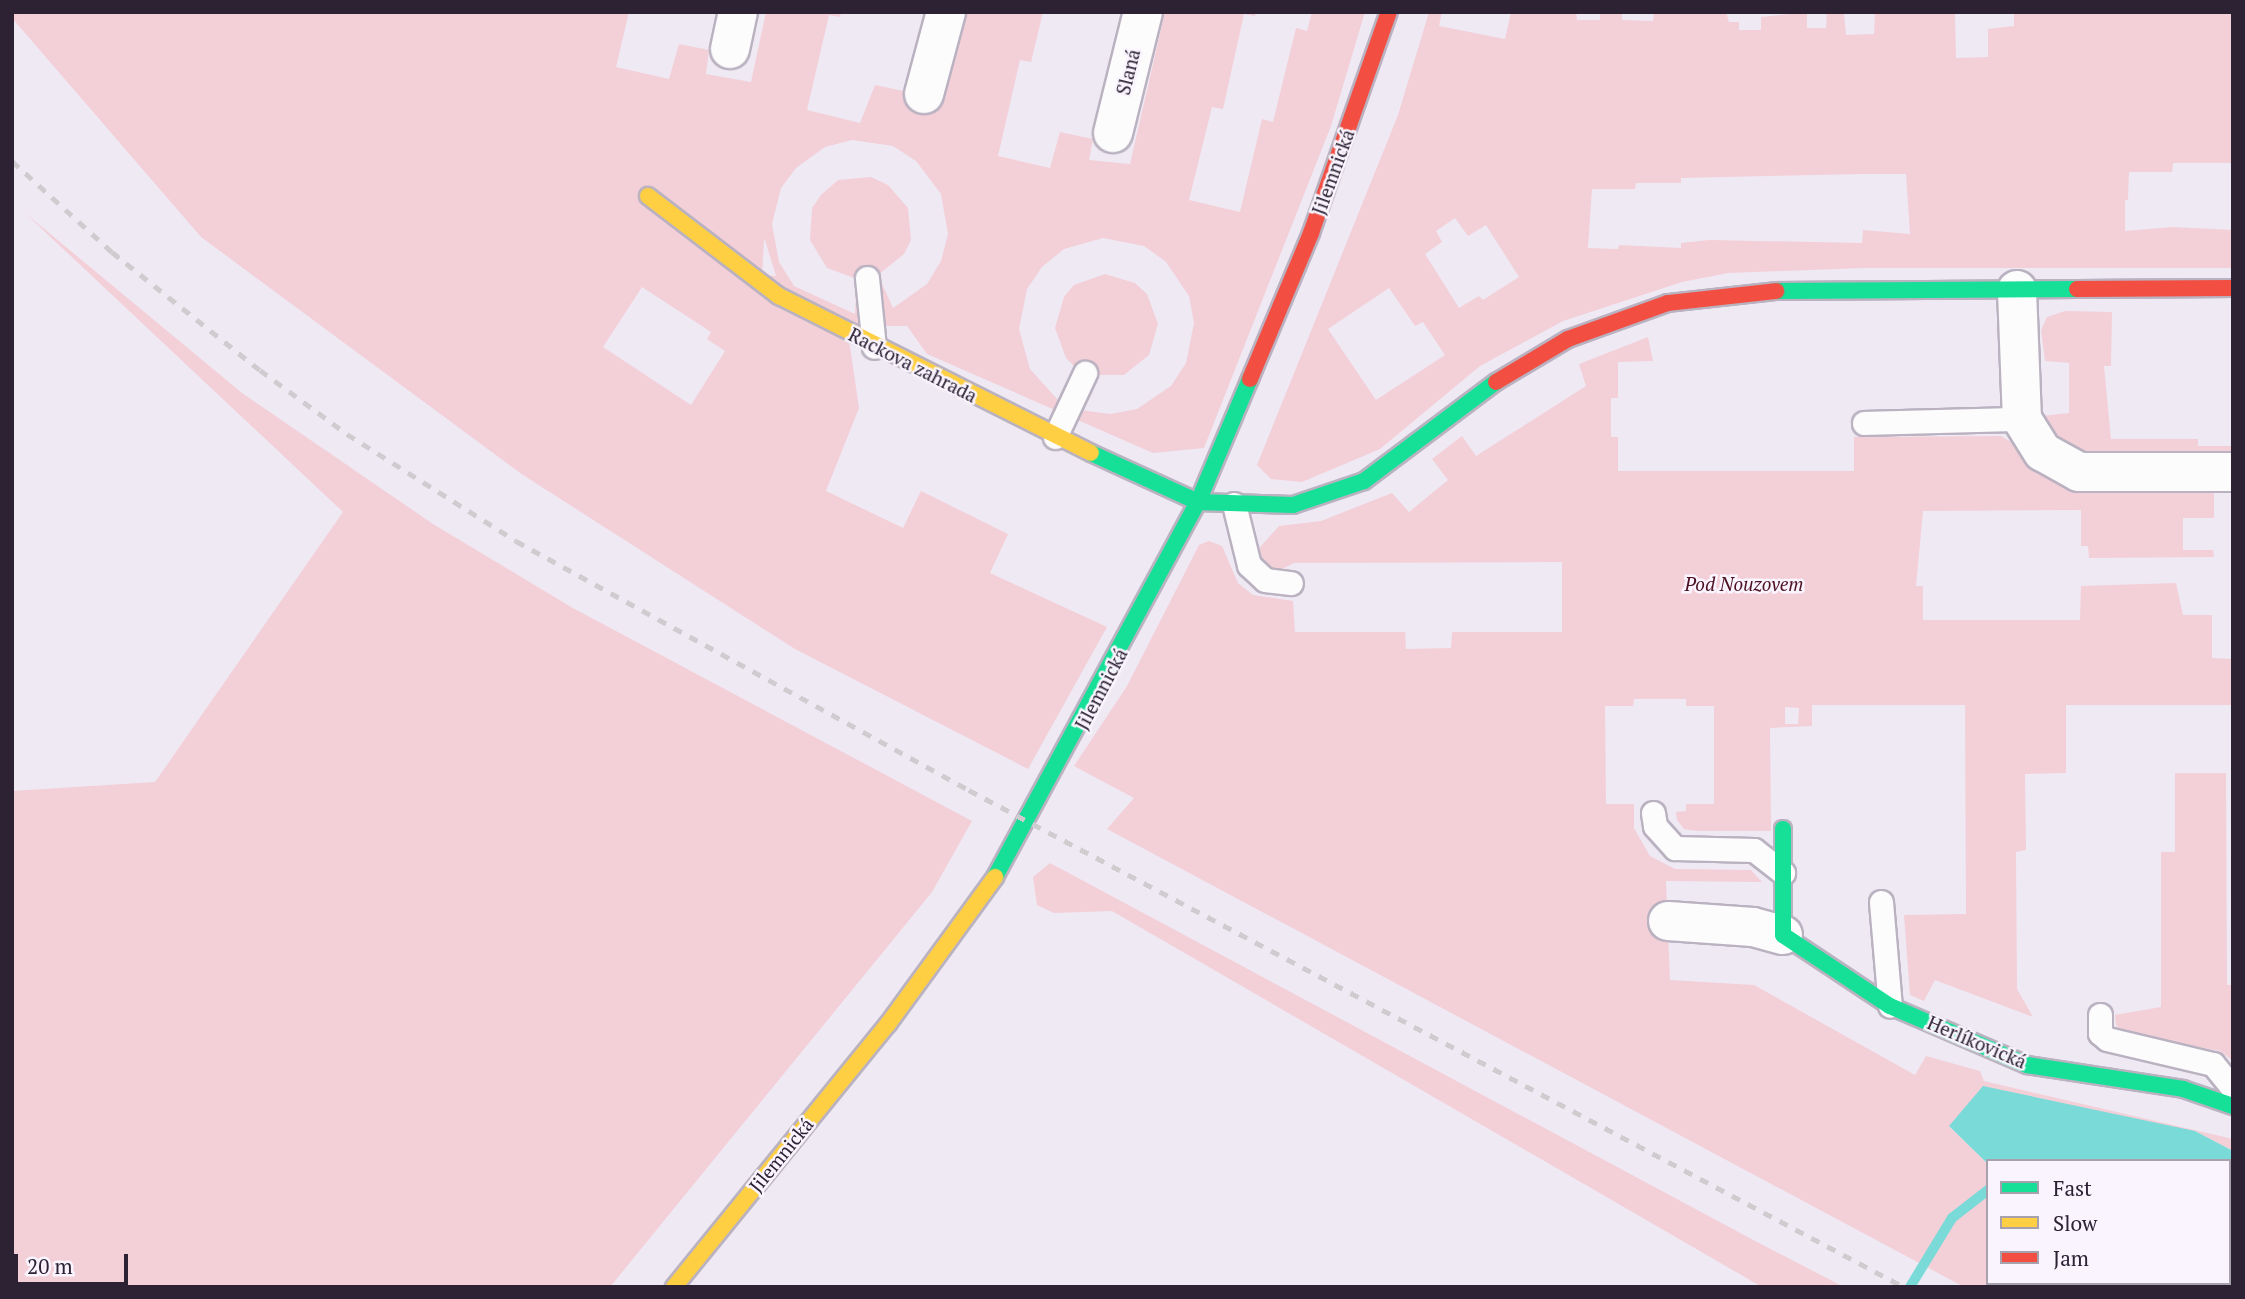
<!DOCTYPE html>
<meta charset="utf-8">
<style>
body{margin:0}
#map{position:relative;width:2245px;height:1299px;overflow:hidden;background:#efe9f4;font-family:"PT Serif",serif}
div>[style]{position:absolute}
.green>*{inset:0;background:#f3cfd8}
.water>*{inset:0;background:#79dad7}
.stream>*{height:10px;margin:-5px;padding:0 5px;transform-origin:5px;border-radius:5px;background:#79dad7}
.roads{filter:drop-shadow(2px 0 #bab2c0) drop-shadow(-2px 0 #bab2c0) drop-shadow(0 2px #bab2c0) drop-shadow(0 -2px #bab2c0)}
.lane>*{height:23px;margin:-11.5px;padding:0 11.5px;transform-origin:11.5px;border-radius:11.5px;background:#fdfcfd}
.street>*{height:38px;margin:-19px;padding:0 19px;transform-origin:19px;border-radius:19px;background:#fdfcfd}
.fast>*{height:16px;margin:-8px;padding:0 8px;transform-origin:8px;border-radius:8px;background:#16e098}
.slow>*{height:16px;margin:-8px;padding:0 8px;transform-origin:8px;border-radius:8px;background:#ffcf43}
.jam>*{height:16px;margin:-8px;padding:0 8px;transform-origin:8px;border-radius:8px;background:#f24e42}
.rail>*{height:5px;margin-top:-2.5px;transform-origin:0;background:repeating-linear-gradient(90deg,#cfccd0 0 9px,transparent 0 18px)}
span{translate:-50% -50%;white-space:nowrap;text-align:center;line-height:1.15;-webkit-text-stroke:5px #f9f4fe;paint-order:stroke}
.street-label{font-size:19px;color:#2c2234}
.park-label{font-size:19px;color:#4d1121;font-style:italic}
.frame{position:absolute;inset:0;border:14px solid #2c2234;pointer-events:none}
.legend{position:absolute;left:1986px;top:1159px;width:245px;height:126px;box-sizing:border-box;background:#f9f4fe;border:2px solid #a7a0ad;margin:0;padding:9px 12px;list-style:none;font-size:21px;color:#2c2234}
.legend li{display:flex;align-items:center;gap:14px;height:35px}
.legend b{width:35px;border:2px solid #a7a0ad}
.scale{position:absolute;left:14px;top:1254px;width:114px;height:32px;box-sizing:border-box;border:4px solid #2c2234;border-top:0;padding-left:9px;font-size:21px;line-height:24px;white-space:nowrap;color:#2c2234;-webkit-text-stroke:5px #f9f4fe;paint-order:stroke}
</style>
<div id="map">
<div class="green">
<div style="clip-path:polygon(evenodd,12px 12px,629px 12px,616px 67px,669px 79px,679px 44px,709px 50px,706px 74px,751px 82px,766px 12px,841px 12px,840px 17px,829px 15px,807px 110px,860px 123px,875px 85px,942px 99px,964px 12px,1043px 12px,1031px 62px,1020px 60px,998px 156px,1050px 168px,1060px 132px,1093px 139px,1089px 160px,1130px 164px,1165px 12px,1256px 12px,1255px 16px,1244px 14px,1223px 109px,1212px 107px,1189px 200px,1240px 212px,1262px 119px,1273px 122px,1296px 28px,1307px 31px,1312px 12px,1365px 12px,1331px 126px,1204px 448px,1153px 453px,927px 354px,907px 326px,847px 326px,859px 408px,826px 491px,903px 528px,921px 491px,1008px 534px,990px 573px,1107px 627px,1028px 769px,795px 649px,523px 475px,201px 237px,12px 18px,12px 12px,852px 140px,893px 146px,916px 161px,941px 194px,948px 234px,941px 261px,927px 284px,893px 308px,878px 275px,904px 254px,911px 240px,908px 208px,888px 185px,871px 177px,838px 180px,821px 195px,812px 208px,810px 240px,827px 268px,857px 279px,855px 314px,794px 286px,779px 262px,772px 224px,781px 188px,796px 168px,825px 147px,852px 140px,12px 12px,1103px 238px,1144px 246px,1166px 262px,1189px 296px,1194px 323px,1186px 363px,1171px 386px,1137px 409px,1110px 414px,1080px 410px,1091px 375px,1124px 375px,1149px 355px,1158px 324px,1147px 294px,1135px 283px,1105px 274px,1074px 285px,1064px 297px,1055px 328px,1066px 358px,1078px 370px,1058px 400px,1030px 369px,1019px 329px,1027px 289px,1042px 267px,1064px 249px,1103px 238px,12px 12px,764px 240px,765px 240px,776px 276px,762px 275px,764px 240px,12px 12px,642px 287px,711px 332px,707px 339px,725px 351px,691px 405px,603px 347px,642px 287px)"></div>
<div style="clip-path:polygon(evenodd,1429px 12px,1442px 12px,1439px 26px,1505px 39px,1511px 12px,1576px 12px,1577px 20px,1600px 20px,1600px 12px,1622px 12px,1622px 20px,1653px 21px,1654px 12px,1726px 12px,1729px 22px,1739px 22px,1739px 30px,1761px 30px,1761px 17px,1807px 12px,1807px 28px,1826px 28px,1827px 12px,1844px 12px,1846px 35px,1874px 34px,1875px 12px,1955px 12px,1956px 58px,1988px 57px,1988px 29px,2014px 26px,2014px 12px,2233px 12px,2233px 163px,2173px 163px,2172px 172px,2129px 172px,2128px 200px,2125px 200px,2125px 231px,2172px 227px,2233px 230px,2233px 268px,1864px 268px,1728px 273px,1682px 282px,1563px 321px,1480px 366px,1380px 449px,1302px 482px,1271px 479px,1257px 465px,1398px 115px,1429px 12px,1863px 174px,1906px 174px,1910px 234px,1863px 230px,1862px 243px,1709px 240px,1681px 243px,1681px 248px,1619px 245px,1618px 249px,1588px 248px,1592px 189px,1635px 189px,1636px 183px,1681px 183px,1681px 178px,1863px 174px,1429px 12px,1455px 218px,1468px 236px,1486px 225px,1519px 277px,1483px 300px,1479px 296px,1459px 308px,1425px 254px,1442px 242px,1436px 231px,1455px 218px,1429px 12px,1389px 288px,1415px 326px,1423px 322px,1445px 355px,1376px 400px,1328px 329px,1389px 288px)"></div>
<div style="clip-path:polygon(25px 213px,242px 393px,433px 524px,571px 607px,972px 821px,932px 892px,610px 1287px,12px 1287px,12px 791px,155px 782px,343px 512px)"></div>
<div style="clip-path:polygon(2065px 311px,2112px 312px,2111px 366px,2104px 366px,2111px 439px,2198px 439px,2198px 446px,2233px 446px,2233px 462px,2099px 461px,2070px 447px,2051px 431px,2041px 416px,2069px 413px,2069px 363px,2045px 361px,2041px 330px,2047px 317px)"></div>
<div style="clip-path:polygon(evenodd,1648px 337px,1653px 361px,1618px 362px,1618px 398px,1611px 398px,1611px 437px,1618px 437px,1618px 471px,1854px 471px,1854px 437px,2001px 436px,2018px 446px,2214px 487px,2214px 518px,2183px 518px,2183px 550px,2213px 550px,2214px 557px,2089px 558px,2088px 546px,2081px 546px,2081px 510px,1923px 511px,1916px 586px,1923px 586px,1923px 620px,2080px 620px,2081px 586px,2176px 583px,2183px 615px,2212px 615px,2212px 658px,2233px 659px,2233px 705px,2066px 705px,2066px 773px,2025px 774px,2026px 850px,2016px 852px,2017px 989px,2033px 1017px,1935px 980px,1924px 1001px,1910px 995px,1904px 915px,1966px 914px,1965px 705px,1812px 705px,1812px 726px,1770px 728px,1771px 831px,1697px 831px,1684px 829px,1677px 820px,1676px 812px,1686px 811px,1686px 804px,1714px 804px,1714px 706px,1686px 706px,1686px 699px,1634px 699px,1633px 706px,1605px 706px,1606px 804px,1634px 804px,1634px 828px,1650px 856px,1675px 869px,1751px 870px,1762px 882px,1666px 881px,1670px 980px,1754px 985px,1915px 1075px,1926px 1056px,1980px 1071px,1984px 1081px,2233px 1139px,2233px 1151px,2195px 1131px,1949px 1126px,1988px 1164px,1988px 1283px,2144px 1287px,1964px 1287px,1107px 829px,1134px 798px,1074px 766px,1127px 686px,1199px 545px,1209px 541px,1222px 546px,1238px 583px,1253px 595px,1293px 601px,1295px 632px,1405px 632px,1406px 649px,1451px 648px,1452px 632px,1562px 632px,1562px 562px,1294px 563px,1278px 571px,1268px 568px,1258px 556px,1260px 547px,1279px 526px,1321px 521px,1392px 493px,1409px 512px,1448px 480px,1432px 459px,1462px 436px,1476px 456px,1586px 386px,1579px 364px,1648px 337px,1785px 707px,1799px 708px,1798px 724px,1785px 724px,1785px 707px)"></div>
<div style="clip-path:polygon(2175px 773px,2226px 773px,2227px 985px,2233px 985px,2233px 1061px,2220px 1051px,2123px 1033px,2116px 1025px,2115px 1015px,2161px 1007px,2161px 852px,2175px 852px)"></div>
<div style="clip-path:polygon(1050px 863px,1757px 1242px,1844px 1287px,1762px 1287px,1112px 911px,1054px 913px,1037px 905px,1033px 877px)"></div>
</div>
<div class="water">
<div style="clip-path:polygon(1983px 1086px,2195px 1131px,2233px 1151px,2233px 1287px,2138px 1283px,2229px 1283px,2229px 1161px,1988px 1164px,1949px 1126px)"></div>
</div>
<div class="stream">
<div style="left:1910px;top:1287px;width:81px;rotate:-58.7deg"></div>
<div style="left:1952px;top:1218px;width:46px;rotate:-37.9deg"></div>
</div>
<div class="roads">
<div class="lane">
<div style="left:867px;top:278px;width:69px;rotate:84.2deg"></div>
<div style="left:1864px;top:423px;width:158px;rotate:-1.5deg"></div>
<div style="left:1055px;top:437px;width:71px;rotate:-64.9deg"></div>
<div style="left:1234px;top:504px;width:63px;rotate:76.2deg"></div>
<div style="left:1249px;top:565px;width:22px;rotate:43deg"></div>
<div style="left:1265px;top:580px;width:26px;rotate:7deg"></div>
<div style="left:1653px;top:813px;width:13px;rotate:81deg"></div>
<div style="left:1655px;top:826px;width:30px;rotate:48deg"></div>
<div style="left:1675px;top:848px;width:79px;rotate:1.5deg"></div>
<div style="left:1754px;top:850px;width:37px;rotate:38deg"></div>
<div style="left:1881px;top:902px;width:104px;rotate:85.1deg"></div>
<div style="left:2100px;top:1015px;width:18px;rotate:90deg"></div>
<div style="left:2100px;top:1033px;width:9px;rotate:41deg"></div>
<div style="left:2107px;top:1039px;width:109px;rotate:13.3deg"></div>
<div style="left:2213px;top:1064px;width:32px;rotate:51deg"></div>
</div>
<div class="street">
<div style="left:730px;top:49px;width:38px;rotate:-78deg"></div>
<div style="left:924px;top:94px;width:85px;rotate:-75deg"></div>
<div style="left:1113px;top:133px;width:125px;rotate:-76.1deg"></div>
<div style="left:2017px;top:290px;width:129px;rotate:87.8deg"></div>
<div style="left:2022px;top:419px;width:39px;rotate:58deg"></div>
<div style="left:2043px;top:452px;width:41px;rotate:29.1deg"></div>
<div style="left:2079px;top:472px;width:154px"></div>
<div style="left:1668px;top:921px;width:85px;rotate:4deg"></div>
<div style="left:1753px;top:927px;width:31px;rotate:15deg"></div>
</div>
<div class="fast">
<div style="left:1776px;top:291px;width:301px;rotate:-0.4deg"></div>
<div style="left:1091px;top:453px;width:118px;rotate:24.6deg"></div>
<div style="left:1198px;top:502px;width:95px;rotate:1.8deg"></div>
<div style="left:1293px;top:505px;width:75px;rotate:-18.7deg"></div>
<div style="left:1364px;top:481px;width:165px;rotate:-36.9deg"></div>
<div style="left:1783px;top:829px;width:106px;rotate:90deg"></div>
<div style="left:1783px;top:935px;width:128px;rotate:33.6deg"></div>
<div style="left:1890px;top:1006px;width:149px;rotate:23.3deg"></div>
<div style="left:2027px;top:1065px;width:158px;rotate:8.7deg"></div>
<div style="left:2183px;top:1089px;width:53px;rotate:18.8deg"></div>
<div style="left:995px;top:877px;width:426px;rotate:-61.6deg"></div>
<div style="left:1198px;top:502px;width:134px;rotate:-67.1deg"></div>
</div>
<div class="slow">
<div style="left:648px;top:196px;width:165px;rotate:37.4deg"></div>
<div style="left:779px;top:296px;width:349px;rotate:26.7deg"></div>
<div style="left:674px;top:1287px;width:339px;rotate:-50.9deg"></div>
<div style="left:888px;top:1024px;width:182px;rotate:-53.9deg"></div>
</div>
<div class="jam">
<div style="left:2077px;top:289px;width:156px;rotate:-0.4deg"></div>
<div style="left:1250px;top:379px;width:158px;rotate:-67.3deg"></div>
<div style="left:1311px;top:233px;width:234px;rotate:-70.6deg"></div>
<div style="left:1496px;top:382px;width:84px;rotate:-30.8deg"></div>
<div style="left:1568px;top:339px;width:106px;rotate:-19.8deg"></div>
<div style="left:1668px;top:303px;width:109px;rotate:-6.3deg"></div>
</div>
</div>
<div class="rail">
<div style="left:12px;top:161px;width:135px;rotate:42.3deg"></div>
<div style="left:112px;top:252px;width:189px;rotate:38.6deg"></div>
<div style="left:260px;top:370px;width:108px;rotate:36.3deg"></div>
<div style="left:347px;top:434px;width:200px;rotate:32.3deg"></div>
<div style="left:516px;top:541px;width:517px;rotate:28.8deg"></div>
<div style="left:969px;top:790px;width:1059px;rotate:27.99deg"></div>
</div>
<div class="street-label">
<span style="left:1128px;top:72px;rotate:-76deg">Slaná</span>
<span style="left:1333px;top:172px;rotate:-70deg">Jilemnická</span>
<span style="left:913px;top:365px;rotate:27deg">Rackova zahrada</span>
<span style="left:1101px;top:689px;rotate:-62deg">Jilemnická</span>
<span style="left:1977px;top:1042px;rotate:23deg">Herlíkovická</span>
<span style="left:781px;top:1155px;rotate:-51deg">Jilemnická</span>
</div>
<div class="park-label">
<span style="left:1744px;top:584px">Pod Nouzovem</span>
</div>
<div class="frame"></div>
<ul class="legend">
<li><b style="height:9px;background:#16e098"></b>Fast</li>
<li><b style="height:9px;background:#ffcf43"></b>Slow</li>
<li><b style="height:9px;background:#f24e42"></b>Jam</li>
</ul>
<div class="scale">20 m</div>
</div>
